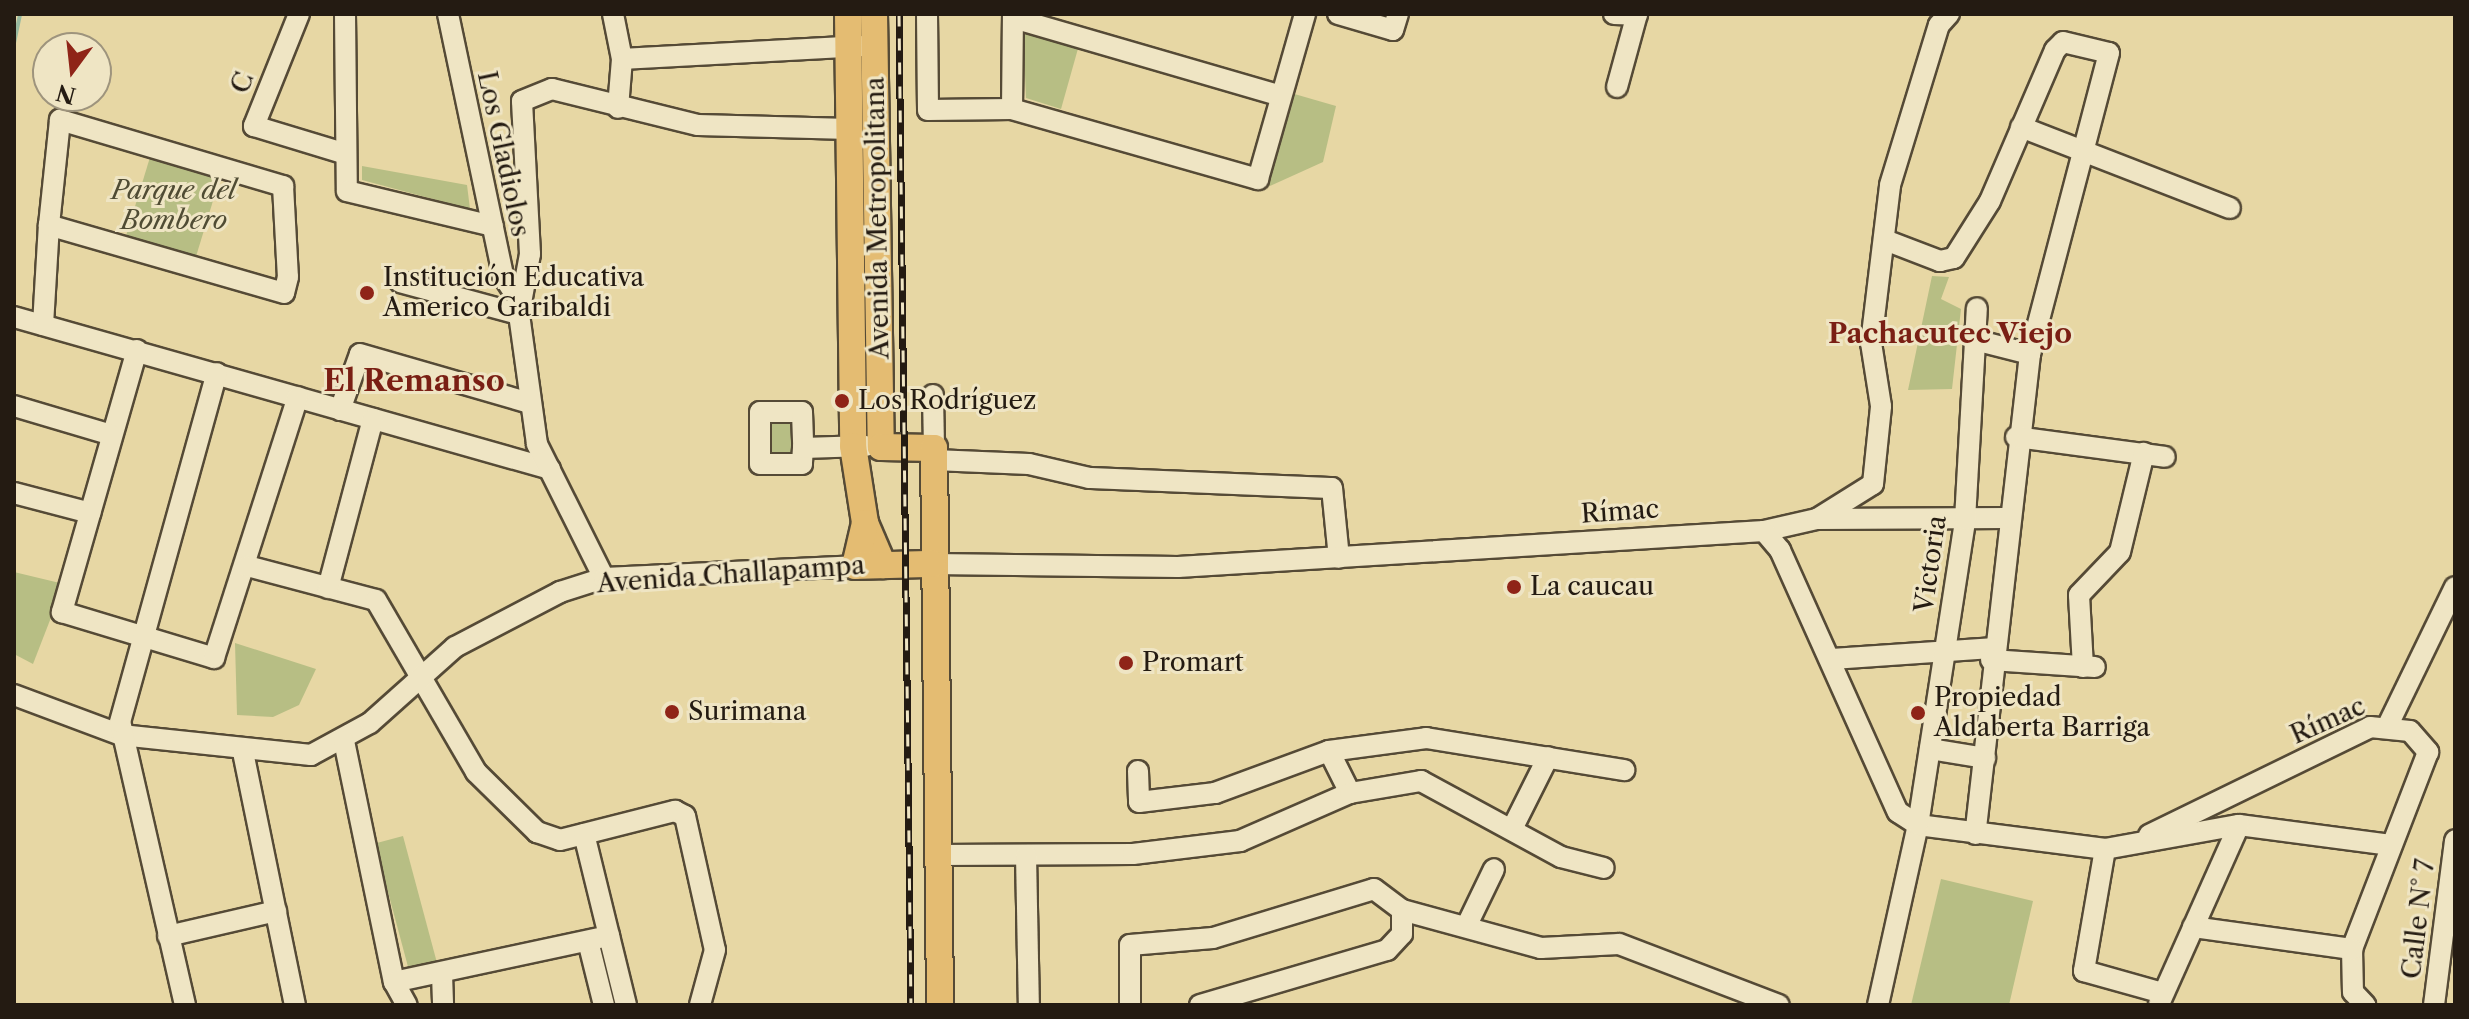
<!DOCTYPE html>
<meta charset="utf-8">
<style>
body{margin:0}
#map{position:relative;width:2469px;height:1019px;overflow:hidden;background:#e7d7a4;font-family:"Libre Caslon Text",serif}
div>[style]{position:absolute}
.green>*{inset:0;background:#b7be84;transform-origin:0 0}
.stream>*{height:4px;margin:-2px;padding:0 2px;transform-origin:2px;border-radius:2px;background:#98baa0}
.roads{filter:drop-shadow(2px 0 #554a36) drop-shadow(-2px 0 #554a36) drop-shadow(0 2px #554a36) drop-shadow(0 -2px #554a36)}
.minor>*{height:20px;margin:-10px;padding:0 10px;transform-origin:10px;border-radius:10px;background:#efe5c4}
.major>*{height:26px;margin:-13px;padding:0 13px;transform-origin:13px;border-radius:13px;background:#e4bc72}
.rail>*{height:7px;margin-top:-3.5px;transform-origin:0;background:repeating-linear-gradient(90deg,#efe5c4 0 12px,#241b12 0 24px);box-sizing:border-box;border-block:2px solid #241b12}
.dots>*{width:22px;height:22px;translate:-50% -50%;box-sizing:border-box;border:4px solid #efe5c4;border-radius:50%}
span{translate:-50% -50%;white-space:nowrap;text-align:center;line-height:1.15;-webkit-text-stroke:6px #efe5c4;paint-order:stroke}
.street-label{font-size:26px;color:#241b12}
.park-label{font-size:26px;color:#504c34;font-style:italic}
.poi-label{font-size:26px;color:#241b12}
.left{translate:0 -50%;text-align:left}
.neighbourhood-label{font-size:28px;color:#7a1f14;font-weight:700}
.quarter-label{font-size:30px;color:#7a1f14;font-weight:700}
.frame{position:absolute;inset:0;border:16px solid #241b12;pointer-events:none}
.north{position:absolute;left:32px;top:32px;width:80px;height:80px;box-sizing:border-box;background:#efe5c4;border:2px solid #9e947d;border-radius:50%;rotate:195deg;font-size:22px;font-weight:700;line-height:32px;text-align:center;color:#241b12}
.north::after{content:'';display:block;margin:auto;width:28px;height:36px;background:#8f2418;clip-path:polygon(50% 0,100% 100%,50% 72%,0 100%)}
</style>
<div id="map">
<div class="green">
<div style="clip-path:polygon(1023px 28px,1079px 45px,1061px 109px,1026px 98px)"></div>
<div style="clip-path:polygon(1291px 93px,1336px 106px,1323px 162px,1259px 191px)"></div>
<div style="left:151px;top:154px;width:73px;height:87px;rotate:17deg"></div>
<div style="clip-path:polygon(362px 166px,467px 185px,470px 209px,362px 180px)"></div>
<div style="clip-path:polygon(1932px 276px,1949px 277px,1941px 299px,1961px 309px,1952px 389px,1908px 390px)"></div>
<div style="left:794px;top:417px;width:38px;height:28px;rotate:92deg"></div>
<div style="clip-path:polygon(14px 572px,64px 584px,33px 664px,14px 654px)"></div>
<div style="clip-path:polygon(235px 643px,316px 669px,299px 705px,273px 717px,237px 715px)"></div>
<div style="left:403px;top:836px;width:131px;height:29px;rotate:75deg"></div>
<div style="clip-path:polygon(1941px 879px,2033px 901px,2009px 1005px,1911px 1005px)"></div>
</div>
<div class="stream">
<div style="left:14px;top:43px;width:30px;rotate:-78deg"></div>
</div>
<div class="roads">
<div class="minor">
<div style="left:299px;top:14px;width:121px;rotate:111.9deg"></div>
<div style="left:254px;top:126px;width:96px;rotate:16.9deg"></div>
<div style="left:345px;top:14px;width:177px;rotate:89.4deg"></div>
<div style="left:347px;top:191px;width:150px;rotate:13.5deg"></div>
<div style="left:448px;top:14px;width:268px;rotate:78.1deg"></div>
<div style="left:503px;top:276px;width:29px;rotate:56deg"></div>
<div style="left:613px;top:14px;width:46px;rotate:78.7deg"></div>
<div style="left:622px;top:59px;width:49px;rotate:94.7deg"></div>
<div style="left:927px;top:14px;width:96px;rotate:89.4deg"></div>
<div style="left:928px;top:110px;width:84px;rotate:-0.7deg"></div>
<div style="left:1012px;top:109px;width:256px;rotate:15.9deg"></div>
<div style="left:1258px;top:179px;width:172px;rotate:-74.1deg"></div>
<div style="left:1338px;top:14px;width:57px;rotate:16.2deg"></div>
<div style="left:1393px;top:30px;width:17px;rotate:-73deg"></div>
<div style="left:1614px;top:14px;width:23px;rotate:2deg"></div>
<div style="left:1013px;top:18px;width:279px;rotate:16.2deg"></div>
<div style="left:622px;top:59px;width:240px;rotate:-3.1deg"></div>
<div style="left:1617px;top:87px;width:76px;rotate:-74.7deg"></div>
<div style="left:1012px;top:109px;width:95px;rotate:-89.4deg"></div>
<div style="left:2021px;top:127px;width:224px;rotate:21.2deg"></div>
<div style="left:1885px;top:240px;width:59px;rotate:20.9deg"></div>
<div style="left:1940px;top:261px;width:14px;rotate:-12deg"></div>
<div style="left:1954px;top:258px;width:67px;rotate:-57.7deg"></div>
<div style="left:1990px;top:201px;width:164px;rotate:-66.7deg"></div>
<div style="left:2055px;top:50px;width:11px;rotate:-45deg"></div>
<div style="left:2063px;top:42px;width:47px;rotate:13.4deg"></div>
<div style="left:2109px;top:53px;width:311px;rotate:104.7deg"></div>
<div style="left:2030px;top:354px;width:483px;rotate:96.5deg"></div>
<div style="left:400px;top:282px;width:123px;rotate:15.1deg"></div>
<div style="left:14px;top:317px;width:557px;rotate:15.83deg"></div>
<div style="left:43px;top:325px;width:100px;rotate:-86.6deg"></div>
<div style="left:49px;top:225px;width:106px;rotate:-84deg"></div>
<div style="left:60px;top:120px;width:233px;rotate:16.5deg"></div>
<div style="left:283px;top:186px;width:91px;rotate:86.9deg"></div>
<div style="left:288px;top:277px;width:16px;rotate:104deg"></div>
<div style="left:284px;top:293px;width:245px;rotate:-163.9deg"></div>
<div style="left:1975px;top:340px;width:57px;rotate:14.3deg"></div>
<div style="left:137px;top:350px;width:273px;rotate:106deg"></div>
<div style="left:62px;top:612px;width:159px;rotate:16.8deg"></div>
<div style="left:214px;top:658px;width:274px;rotate:-72.2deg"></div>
<div style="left:933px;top:395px;width:53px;rotate:88.9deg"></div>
<div style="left:14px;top:406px;width:102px;rotate:16.5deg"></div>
<div style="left:340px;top:410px;width:59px;rotate:-70.3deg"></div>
<div style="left:360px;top:354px;width:177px;rotate:16.1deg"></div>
<div style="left:2016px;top:437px;width:150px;rotate:7.6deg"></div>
<div style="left:803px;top:448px;width:16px;rotate:94deg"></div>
<div style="left:802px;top:464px;width:42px;rotate:180deg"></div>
<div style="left:760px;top:464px;width:52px;rotate:-90deg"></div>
<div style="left:760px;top:412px;width:42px"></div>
<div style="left:802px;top:412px;width:36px;rotate:88deg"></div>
<div style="left:803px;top:448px;width:63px;rotate:-1.8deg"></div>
<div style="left:934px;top:460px;width:95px;rotate:2.4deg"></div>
<div style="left:1029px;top:464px;width:62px;rotate:13.1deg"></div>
<div style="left:1089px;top:478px;width:243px;rotate:2.4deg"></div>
<div style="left:1332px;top:488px;width:70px;rotate:84.3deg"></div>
<div style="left:14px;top:493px;width:79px;rotate:14.7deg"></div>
<div style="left:1817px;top:519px;width:66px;rotate:-32deg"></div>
<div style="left:1873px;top:484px;width:78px;rotate:-84.1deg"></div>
<div style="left:1881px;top:406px;width:64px;rotate:-99deg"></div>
<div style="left:1871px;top:343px;width:159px;rotate:-83.1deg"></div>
<div style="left:1890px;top:185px;width:167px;rotate:-73deg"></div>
<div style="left:1939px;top:25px;width:15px;rotate:-48deg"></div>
<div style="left:1764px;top:531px;width:54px;rotate:-12.8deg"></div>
<div style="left:1817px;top:519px;width:190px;rotate:-0.3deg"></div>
<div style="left:933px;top:564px;width:245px;rotate:0.7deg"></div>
<div style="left:1178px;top:567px;width:587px;rotate:-3.52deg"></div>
<div style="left:1764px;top:531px;width:25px;rotate:50deg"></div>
<div style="left:1780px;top:550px;width:287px;rotate:65.8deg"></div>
<div style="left:1898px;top:812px;width:24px;rotate:33deg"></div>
<div style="left:1918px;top:825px;width:189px;rotate:7.3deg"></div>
<div style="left:2105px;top:849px;width:136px;rotate:-10.2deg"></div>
<div style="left:2239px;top:825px;width:153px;rotate:7.5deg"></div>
<div style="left:247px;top:566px;width:133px;rotate:14.8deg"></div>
<div style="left:376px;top:600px;width:199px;rotate:59.8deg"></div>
<div style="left:476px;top:772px;width:86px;rotate:44.5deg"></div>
<div style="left:537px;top:832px;width:24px;rotate:19deg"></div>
<div style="left:560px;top:840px;width:119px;rotate:-14.2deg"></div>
<div style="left:675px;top:811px;width:11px;rotate:27deg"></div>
<div style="left:685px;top:816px;width:137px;rotate:77.4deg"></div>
<div style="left:715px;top:950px;width:57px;rotate:105.3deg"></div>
<div style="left:604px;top:578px;width:150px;rotate:-116.6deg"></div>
<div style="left:537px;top:444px;width:131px;rotate:-97.9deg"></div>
<div style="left:519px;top:314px;width:61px;rotate:-79.6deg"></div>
<div style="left:530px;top:254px;width:153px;rotate:-93deg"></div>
<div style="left:522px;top:101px;width:32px;rotate:-22deg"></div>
<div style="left:552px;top:89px;width:150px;rotate:13.9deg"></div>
<div style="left:698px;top:125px;width:152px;rotate:1.5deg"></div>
<div style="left:328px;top:588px;width:175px;rotate:-75.1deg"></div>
<div style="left:1832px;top:659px;width:160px;rotate:-3.9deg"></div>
<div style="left:1991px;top:660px;width:104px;rotate:3.9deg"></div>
<div style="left:2083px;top:667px;width:72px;rotate:-93.2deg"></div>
<div style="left:2079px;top:595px;width:59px;rotate:-46.4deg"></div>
<div style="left:2120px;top:552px;width:102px;rotate:-76.4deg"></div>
<div style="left:14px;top:695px;width:114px;rotate:20.5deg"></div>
<div style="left:121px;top:735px;width:191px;rotate:6deg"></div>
<div style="left:311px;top:755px;width:67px;rotate:-28.5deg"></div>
<div style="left:370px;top:723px;width:114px;rotate:-41.8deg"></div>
<div style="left:455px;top:647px;width:119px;rotate:-27.6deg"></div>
<div style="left:560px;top:592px;width:46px;rotate:-17.7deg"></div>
<div style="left:604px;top:578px;width:251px;rotate:-2.7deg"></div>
<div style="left:2389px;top:723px;width:151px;rotate:-64.1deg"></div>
<div style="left:344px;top:741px;width:246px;rotate:78.3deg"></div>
<div style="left:394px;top:982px;width:26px;rotate:61deg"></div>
<div style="left:1930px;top:749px;width:56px;rotate:9.3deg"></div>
<div style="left:1329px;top:751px;width:47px;rotate:63.4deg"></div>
<div style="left:243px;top:752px;width:258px;rotate:78.4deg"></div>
<div style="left:1138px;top:771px;width:31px;rotate:88deg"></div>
<div style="left:1139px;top:802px;width:77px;rotate:-6.8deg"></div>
<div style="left:1215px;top:793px;width:121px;rotate:-20.2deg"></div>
<div style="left:1329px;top:751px;width:98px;rotate:-7.6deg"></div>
<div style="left:1426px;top:738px;width:201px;rotate:9.2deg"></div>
<div style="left:1513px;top:827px;width:78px;rotate:-63.4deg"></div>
<div style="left:584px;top:834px;width:176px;rotate:76.2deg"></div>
<div style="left:2149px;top:835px;width:246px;rotate:-26deg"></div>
<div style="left:2370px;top:727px;width:40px;rotate:5.7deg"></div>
<div style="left:2410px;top:731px;width:28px;rotate:49deg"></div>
<div style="left:2428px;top:752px;width:211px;rotate:111.1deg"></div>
<div style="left:2352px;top:949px;width:43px;rotate:88.7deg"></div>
<div style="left:2353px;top:992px;width:18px;rotate:47deg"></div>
<div style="left:2105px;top:849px;width:124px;rotate:99.8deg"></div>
<div style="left:2084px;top:971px;width:82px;rotate:15.6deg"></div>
<div style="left:938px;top:855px;width:195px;rotate:-0.3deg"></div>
<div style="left:1133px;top:854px;width:108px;rotate:-6.9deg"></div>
<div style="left:1240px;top:841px;width:120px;rotate:-23.6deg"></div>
<div style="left:1350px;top:793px;width:72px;rotate:-9.6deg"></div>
<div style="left:1421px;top:781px;width:159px;rotate:28.5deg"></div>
<div style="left:1561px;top:857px;width:44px;rotate:14.3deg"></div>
<div style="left:1026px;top:855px;width:150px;rotate:88.9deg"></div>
<div style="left:1402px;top:910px;width:144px;rotate:15.3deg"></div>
<div style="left:1541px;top:948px;width:78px;rotate:-2.9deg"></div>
<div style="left:1619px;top:944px;width:171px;rotate:20.9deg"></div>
<div style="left:1466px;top:927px;width:64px;rotate:-64.2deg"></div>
<div style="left:2193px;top:927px;width:161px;rotate:7.9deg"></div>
<div style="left:168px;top:936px;width:111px;rotate:-13deg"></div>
<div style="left:588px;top:941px;width:66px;rotate:76deg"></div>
<div style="left:442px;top:974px;width:31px;rotate:88deg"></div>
<div style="left:394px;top:982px;width:220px;rotate:-12.1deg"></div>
<div style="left:2159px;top:1004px;width:196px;rotate:-65.9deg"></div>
<div style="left:185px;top:1005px;width:290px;rotate:-102.9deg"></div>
<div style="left:120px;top:722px;width:362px;rotate:-74.5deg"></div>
<div style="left:1130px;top:1005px;width:60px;rotate:-90deg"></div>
<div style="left:1130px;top:945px;width:83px;rotate:-4.8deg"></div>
<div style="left:1213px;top:938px;width:168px;rotate:-16.9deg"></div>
<div style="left:1374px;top:889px;width:35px;rotate:37deg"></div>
<div style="left:1402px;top:910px;width:24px;rotate:90deg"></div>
<div style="left:1402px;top:934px;width:22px;rotate:133deg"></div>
<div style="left:1387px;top:950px;width:195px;rotate:163.6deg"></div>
<div style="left:1878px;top:1005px;width:184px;rotate:-77.5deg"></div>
<div style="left:1918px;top:825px;width:309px;rotate:-81.2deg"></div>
<div style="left:1965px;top:520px;width:212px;rotate:-86.8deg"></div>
<div style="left:2434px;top:1005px;width:166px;rotate:-82.7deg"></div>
</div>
<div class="major">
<div style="left:848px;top:14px;width:432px;rotate:89.3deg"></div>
<div style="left:853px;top:446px;width:78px;rotate:81.1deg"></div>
<div style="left:865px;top:523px;width:46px;rotate:66.8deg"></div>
<div style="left:874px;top:14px;width:433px;rotate:89.1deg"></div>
<div style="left:881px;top:447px;width:53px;rotate:1.1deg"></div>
<div style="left:934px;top:448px;width:557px;rotate:89.38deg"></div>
<div style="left:865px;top:523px;width:44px;rotate:103.1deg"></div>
<div style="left:855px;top:566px;width:78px;rotate:-1.5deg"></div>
</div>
</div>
<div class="rail">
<div style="left:899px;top:14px;width:991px;rotate:89.31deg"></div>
</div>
<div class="dots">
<div style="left:367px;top:293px;background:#8f2418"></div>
<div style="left:842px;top:401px;background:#8f2418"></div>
<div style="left:1514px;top:587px;background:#8f2418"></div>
<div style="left:1126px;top:663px;background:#8f2418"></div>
<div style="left:672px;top:712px;background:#8f2418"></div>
<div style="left:1918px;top:713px;background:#8f2418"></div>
</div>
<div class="street-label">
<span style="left:243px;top:83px;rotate:-68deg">C</span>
<span style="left:503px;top:154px;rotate:78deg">Los Gladiolos</span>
<span style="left:878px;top:218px;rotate:-91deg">Avenida Metropolitana</span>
<span style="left:1620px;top:512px;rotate:-4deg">Rímac</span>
<span style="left:1931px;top:564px;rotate:-82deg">Victoria</span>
<span style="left:731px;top:575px;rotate:-4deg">Avenida Challapampa</span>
<span style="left:2328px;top:721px;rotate:-24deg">Rímac</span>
<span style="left:2419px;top:919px;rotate:-83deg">Calle N° 7</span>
</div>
<div class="park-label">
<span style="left:174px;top:206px">Parque del<br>Bombero</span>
</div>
<div class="poi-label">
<span class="left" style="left:383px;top:293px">Institución Educativa<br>Americo Garibaldi</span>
<span class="left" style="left:858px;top:401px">Los Rodríguez</span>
<span class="left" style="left:1530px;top:587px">La caucau</span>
<span class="left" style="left:1142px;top:663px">Promart</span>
<span class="left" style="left:1934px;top:713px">Propiedad<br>Aldaberta Barriga</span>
<span class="left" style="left:688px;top:712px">Surimana</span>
</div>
<div class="neighbourhood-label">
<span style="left:1950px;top:333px">Pachacutec Viejo</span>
</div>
<div class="quarter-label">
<span style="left:414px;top:381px">El Remanso</span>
</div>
<div class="frame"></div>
<div class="north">N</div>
</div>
